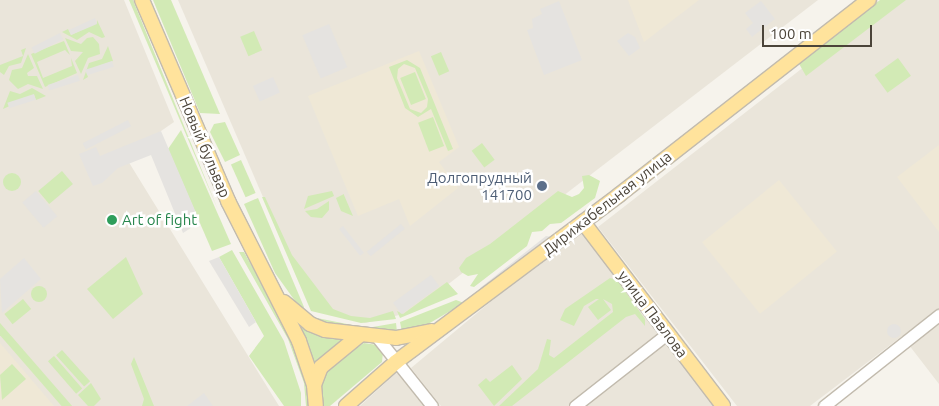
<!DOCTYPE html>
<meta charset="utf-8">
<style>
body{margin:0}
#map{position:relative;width:939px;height:406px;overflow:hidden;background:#f6f3ec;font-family:Ubuntu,sans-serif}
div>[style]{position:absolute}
.residential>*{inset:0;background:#eae5da}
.education>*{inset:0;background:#efe8d6;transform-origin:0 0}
.green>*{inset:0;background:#d2eab5;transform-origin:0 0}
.round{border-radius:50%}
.parking>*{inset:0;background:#e5e3e0;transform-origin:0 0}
.roads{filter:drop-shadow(1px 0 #c2bbae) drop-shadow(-1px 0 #c2bbae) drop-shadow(0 1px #c2bbae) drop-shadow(0 -1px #c2bbae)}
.minor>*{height:11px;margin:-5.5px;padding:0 5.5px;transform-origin:5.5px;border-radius:5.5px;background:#fff}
.major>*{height:14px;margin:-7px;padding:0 7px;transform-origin:7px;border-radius:7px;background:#ffe39c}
.dots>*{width:14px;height:14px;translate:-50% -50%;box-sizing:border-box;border:2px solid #fff;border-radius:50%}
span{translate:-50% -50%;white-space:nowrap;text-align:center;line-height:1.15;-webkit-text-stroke:5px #fff;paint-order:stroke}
.street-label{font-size:15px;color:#4b4439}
.service-label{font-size:15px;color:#4e5e75}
.right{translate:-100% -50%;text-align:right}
.leisure-label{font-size:15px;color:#27864d}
.left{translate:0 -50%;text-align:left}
.scale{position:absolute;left:762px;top:25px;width:110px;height:22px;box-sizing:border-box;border:2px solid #4b4439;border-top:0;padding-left:6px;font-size:15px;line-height:18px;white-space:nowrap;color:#4b4439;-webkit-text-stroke:4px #fff;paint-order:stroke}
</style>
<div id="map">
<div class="residential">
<div style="clip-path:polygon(0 0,124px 0,174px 122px,125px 156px,279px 406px,0 406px)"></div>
<div style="clip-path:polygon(178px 0,818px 0,412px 312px,365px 323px,310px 306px)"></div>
<div style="clip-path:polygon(890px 0,939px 0,939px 384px,902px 336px,810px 406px,737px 406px,598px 227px)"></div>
<div style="clip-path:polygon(580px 227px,717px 406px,441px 406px,411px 368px)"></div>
<div style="clip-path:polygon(399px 372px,426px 406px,360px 406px,395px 374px)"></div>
</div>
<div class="education">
<div style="clip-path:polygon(628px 0,699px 0,644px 42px)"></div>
<div style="clip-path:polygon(419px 51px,459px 147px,439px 162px,458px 188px,410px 226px,399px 199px,358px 216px,308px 96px)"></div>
<div style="clip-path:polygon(939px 145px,939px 232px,897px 177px)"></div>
<div style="left:779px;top:180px;width:92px;height:99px;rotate:51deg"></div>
<div style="clip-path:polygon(0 343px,54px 406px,0 406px)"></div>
</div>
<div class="green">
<div style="clip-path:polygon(129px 0,133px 0,218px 210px)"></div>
<div style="clip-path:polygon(153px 0,171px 0,220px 114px,200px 113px)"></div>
<div style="clip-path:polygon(880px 0,906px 0,806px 76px,798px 62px)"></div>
<div style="clip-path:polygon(97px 20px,105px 37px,102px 38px,89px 32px,77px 40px,62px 32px,68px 29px,71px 35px,97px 23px)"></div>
<div style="left:254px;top:31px;width:21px;height:15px;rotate:67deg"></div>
<div style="clip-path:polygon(93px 37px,99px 44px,100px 54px,88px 58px,81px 74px,75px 61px,83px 52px,71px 51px,65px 38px,81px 44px,87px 38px)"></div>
<div style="clip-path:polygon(64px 41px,70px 55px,65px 50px,37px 62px,43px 78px,72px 66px,71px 58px,77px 73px,45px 87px,31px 54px)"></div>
<div style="clip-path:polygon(108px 46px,113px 61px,86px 71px,88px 77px,83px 80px,89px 63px,102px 59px)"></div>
<div style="clip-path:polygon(26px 48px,21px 63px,9px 66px,4px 75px,0 72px,0 65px,23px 56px,21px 50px)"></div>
<div style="left:441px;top:52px;width:21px;height:11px;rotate:67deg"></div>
<div style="clip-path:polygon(28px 54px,34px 68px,27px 73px,28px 76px,37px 76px,43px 89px,28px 84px,18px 89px,9px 80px,12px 70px,22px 68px)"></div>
<div style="left:898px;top:58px;width:22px;height:29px;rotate:54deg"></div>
<div style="clip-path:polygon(evenodd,407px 60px,420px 68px,453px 149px,448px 151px,431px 109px,418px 117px,405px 108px,389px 67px,407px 60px,404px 64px,415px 68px,428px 99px,427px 107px,421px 113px,410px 109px,397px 78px,398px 69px,404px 64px)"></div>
<div style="left:415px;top:72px;width:29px;height:16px;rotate:68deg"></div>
<div style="clip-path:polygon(32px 88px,46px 96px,36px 100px,34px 95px,3px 109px,10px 91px,20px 94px)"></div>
<div style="left:433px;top:117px;width:31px;height:16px;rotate:69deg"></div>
<div style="clip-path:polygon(225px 122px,240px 155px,225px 162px,210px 132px,214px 124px)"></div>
<div style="clip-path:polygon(181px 130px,231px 244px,212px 251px,168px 149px)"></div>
<div style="left:482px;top:143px;width:21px;height:13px;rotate:53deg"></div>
<div style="left:241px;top:160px;width:36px;height:11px;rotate:66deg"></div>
<div style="left:62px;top:171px;width:17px;height:31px;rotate:50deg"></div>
<div class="round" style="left:3px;top:173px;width:18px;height:18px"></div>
<div style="clip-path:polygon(589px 175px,600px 181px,595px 198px,561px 223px,550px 224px,542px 231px,532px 232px,527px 246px,474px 287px,470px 286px,478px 274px,468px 276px,461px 272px,459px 268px,466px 258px,490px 244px,558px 191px,572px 197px,579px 194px,584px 188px,582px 176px)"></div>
<div style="clip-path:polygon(332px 191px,334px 196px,304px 209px,308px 196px)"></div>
<div style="clip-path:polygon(344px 194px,344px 195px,353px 216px,341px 211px,336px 198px)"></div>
<div style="clip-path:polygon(262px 197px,265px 197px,292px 255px,333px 309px,351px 316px,370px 318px,393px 311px,396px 319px,361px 323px,311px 311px)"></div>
<div style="clip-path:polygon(258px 198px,304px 307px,303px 312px,275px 273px,244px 204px)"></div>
<div style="clip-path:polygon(329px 201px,329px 210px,322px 218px,311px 217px,305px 211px,317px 209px)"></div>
<div style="clip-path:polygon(232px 250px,284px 341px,301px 393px,301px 406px,284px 406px,249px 356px,264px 336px,219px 257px)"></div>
<div style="clip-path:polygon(239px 252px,244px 252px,292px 338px,308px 382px,310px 406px,306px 406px,304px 383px,288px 339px)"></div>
<div style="clip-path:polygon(126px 257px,143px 294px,113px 319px,87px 289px)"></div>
<div style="clip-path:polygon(610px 278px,617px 280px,645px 319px,645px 326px,635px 314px,626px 317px,512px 406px,499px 406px,538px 369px,547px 339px,551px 340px,549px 355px,554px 358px,613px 312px,612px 304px,603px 299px,611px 310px,598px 320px,588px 307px,599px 299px,596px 299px,584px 306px,574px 326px,560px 320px,565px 309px)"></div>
<div style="clip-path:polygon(447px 282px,458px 294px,400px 318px,397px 311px,403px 314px)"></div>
<div class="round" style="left:31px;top:286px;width:16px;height:16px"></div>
<div style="left:23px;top:299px;width:13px;height:24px;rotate:51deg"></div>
<div style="clip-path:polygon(456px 300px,464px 303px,423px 327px,402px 332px,400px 322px)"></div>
<div style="clip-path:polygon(312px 317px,367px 328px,396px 323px,397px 332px,324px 323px)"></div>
<div style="clip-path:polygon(298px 322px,318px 335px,347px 338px,316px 367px)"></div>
<div style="left:0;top:323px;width:110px;height:8px;rotate:49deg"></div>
<div style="clip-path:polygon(364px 343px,377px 345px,383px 352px,382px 362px,330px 406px,322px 406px,322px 380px,326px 368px)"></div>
<div style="left:62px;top:350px;width:42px;height:8px;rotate:48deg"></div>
<div style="left:54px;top:356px;width:43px;height:8px;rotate:49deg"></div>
<div style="clip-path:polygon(134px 357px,154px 406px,142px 406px,144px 399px,131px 364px)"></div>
<div style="clip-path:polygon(12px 364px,26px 379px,2px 400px,0 375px)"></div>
<div style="clip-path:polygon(512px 365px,522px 379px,494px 406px,478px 385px,486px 378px,490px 382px)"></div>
<div style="clip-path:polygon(91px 383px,101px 399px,94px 406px,88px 406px,78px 395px)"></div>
</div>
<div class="parking">
<div style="clip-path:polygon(559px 1px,582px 60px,544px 75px,527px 30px,533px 28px,532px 19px,542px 14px,540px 9px)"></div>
<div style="clip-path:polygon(761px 1px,775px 19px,752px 37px,746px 29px,753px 23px,745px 13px)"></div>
<div style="clip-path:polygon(95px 18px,97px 24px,71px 35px,69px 30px)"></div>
<div style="left:329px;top:24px;width:47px;height:29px;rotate:67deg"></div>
<div style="left:60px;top:33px;width:7px;height:32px;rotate:63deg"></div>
<div style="clip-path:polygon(628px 33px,635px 37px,640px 48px,629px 56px,617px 41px)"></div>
<div style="left:112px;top:61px;width:6px;height:28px;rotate:72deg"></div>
<div style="left:78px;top:75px;width:6px;height:32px;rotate:72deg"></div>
<div style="left:273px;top:77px;width:17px;height:22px;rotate:66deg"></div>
<div style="left:34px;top:94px;width:6px;height:28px;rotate:72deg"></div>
<div style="left:128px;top:120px;width:7px;height:51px;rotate:63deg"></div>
<div style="clip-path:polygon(161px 131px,200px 222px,183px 233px,151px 155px,118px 168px,102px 183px,93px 186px,79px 154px,96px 147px,100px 156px)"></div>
<div style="left:36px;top:191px;width:33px;height:18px;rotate:50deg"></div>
<div style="left:401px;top:224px;width:6px;height:44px;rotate:51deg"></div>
<div style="left:343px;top:226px;width:34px;height:5px;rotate:52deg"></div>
<div style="clip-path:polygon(546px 236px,553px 237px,484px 290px,480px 288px)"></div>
<div style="clip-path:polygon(219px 257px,256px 322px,249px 327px,209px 261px)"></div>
<div style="clip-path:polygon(24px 258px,41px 279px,2px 313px,0 279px)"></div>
<div style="left:431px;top:275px;width:14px;height:47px;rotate:54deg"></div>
<div class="round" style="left:887px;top:324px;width:14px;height:14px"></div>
<div style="clip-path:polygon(204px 393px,213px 406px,187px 406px)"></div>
</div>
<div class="roads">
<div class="minor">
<div style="left:377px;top:337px;width:88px;rotate:51.4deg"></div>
<div style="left:575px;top:406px;width:118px;rotate:-38.1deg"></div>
<div style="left:824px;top:406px;width:147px;rotate:-38.4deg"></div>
</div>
<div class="major">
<div style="left:142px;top:0;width:219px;rotate:66.8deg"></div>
<div style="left:228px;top:201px;width:157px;rotate:63.1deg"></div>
<div style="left:299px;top:341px;width:46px;rotate:71.2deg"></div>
<div style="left:314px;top:385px;width:21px;rotate:85deg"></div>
<div style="left:583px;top:222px;width:231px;rotate:52.7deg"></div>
<div style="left:284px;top:302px;width:34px;rotate:40deg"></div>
<div style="left:310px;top:324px;width:16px;rotate:22deg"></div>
<div style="left:325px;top:330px;width:71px;rotate:6.4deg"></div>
<div style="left:396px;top:338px;width:36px;rotate:-11deg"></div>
<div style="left:314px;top:385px;width:19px;rotate:-69deg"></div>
<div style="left:321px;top:367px;width:50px;rotate:-39.4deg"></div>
<div style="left:346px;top:406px;width:67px;rotate:-41.3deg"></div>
<div style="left:396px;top:362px;width:279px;rotate:-36.8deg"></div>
<div style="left:619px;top:195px;width:317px;rotate:-38deg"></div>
</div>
</div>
<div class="dots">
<div style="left:542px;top:186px;background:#5c6f8a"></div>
<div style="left:112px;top:220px;background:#2e9e5b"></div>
</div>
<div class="street-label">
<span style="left:205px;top:147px;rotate:67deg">Новый бульвар</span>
<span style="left:607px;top:203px;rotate:-38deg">Дирижабельная улица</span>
<span style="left:653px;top:314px;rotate:53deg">улица Павлова</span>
</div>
<div class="service-label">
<span class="right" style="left:532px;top:186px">Долгопрудный<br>141700</span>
</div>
<div class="leisure-label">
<span class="left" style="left:122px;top:220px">Art of fight</span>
</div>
<div class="scale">100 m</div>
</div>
